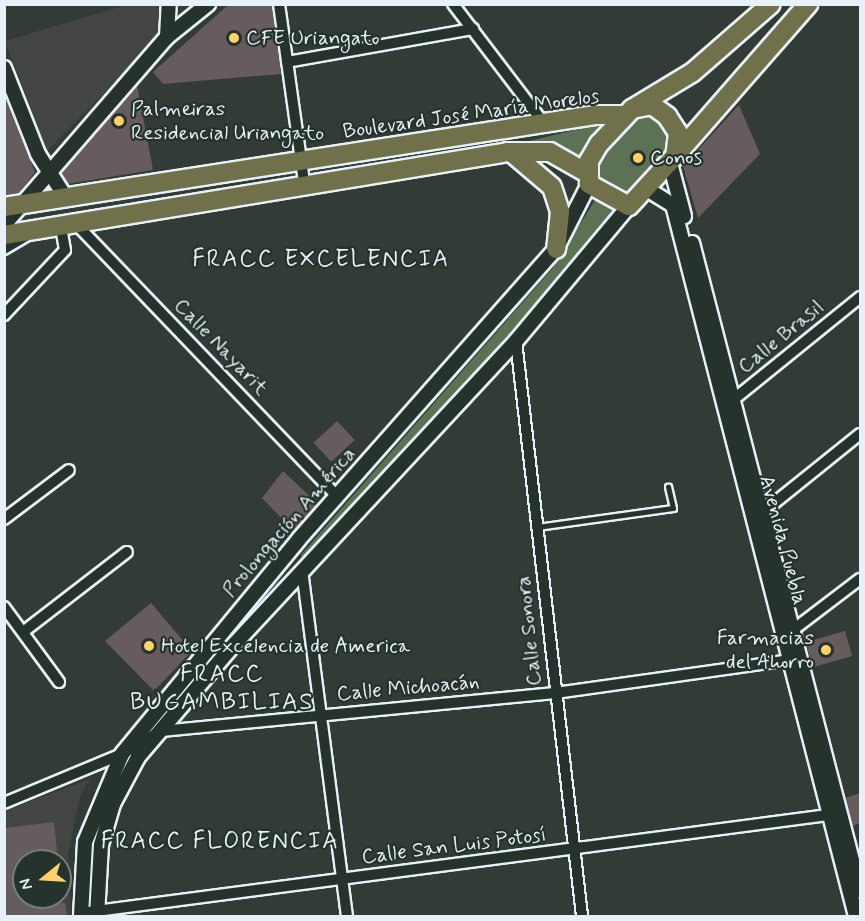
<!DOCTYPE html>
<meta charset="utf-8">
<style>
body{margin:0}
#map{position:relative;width:865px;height:921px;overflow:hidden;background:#333b37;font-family:Mynerve,sans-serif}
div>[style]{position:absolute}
.built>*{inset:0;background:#424542}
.green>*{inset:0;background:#5d7255}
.building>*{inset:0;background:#665b5d;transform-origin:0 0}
.roads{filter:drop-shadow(2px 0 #e8f1f8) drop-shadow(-2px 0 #e8f1f8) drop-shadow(0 2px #e8f1f8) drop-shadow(0 -2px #e8f1f8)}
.service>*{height:5px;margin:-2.5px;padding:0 2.5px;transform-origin:2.5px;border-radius:2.5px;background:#26332d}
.minor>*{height:10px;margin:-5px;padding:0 5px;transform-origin:5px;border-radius:5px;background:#26332d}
.tertiary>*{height:14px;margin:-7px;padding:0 7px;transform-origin:7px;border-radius:7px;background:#26332d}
.primary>*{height:18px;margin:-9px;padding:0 9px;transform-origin:9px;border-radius:9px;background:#70704a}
.dots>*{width:16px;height:16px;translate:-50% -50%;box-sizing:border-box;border:3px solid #26332d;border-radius:50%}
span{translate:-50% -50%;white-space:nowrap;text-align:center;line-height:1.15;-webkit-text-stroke:4.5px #26332d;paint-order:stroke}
.poi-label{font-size:21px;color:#e8f1f8}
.left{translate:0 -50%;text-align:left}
.right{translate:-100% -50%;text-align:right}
.street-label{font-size:21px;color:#e8f1f8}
.quarter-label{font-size:24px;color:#e8f1f8;letter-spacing:1.5px}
.frame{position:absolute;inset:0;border:6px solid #e8f1f8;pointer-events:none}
.north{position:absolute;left:12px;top:849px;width:60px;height:60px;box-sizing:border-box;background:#26332d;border:2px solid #747f7e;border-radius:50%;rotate:252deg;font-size:16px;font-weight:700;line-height:24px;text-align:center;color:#e8f1f8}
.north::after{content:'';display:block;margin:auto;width:21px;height:27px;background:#ffd166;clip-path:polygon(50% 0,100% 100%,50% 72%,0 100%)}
</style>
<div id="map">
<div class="built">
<div style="clip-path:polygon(126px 5px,165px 5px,165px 32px,47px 151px,5px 41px)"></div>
<div style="clip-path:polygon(evenodd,90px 779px,80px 796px,68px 855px,71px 916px,5px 916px,5px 811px,90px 779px,24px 861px,60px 861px,60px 897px,24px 897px,24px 861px)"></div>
</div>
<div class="green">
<div style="clip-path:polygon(655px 112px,662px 115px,675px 146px,632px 192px,624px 194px,600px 181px,598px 167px,615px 139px,637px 118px)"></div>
<div style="clip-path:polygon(596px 125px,602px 128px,582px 156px,529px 141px)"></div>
<div style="clip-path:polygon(597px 197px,619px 212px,303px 563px,301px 555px,312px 542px,552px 269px)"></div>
</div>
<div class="building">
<div style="clip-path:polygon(229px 4px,272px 4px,281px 74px,163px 84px,153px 72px)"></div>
<div style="clip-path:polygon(137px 85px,153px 170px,67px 184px,61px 173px)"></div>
<div style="clip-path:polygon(4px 94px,35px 172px,19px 193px,4px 196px)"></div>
<div style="clip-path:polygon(739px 105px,760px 154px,698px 218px,683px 166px)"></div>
<div style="left:337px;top:421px;width:26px;height:32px;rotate:47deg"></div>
<div style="clip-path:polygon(283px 471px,318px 504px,294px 531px,262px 498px)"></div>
<div style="clip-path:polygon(151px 603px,192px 651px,154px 691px,105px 641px)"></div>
<div style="left:845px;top:631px;width:26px;height:41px;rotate:74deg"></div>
<div style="clip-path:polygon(861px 793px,861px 823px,852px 826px,845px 798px)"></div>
<div style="clip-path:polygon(54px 822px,58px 861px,24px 861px,24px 897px,65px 903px,67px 916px,4px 916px,4px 828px)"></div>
</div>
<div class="roads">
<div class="service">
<div style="left:537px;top:527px;width:137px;rotate:-8deg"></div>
<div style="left:673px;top:508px;width:22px;rotate:-103deg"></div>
</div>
<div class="minor">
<div style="left:279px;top:4px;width:181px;rotate:82deg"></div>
<div style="left:453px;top:4px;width:153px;rotate:52.7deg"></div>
<div style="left:287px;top:62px;width:189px;rotate:-10.1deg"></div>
<div style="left:77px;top:225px;width:376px;rotate:46.2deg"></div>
<div style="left:4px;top:249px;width:27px;rotate:-31deg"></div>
<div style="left:4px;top:315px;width:89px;rotate:-46.8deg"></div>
<div style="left:65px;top:250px;width:23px;rotate:-100deg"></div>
<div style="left:516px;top:341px;width:579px;rotate:83.45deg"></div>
<div style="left:728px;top:404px;width:170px;rotate:-39deg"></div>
<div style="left:758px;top:516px;width:131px;rotate:-38.8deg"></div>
<div style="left:4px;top:519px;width:81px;rotate:-37deg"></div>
<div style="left:302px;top:570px;width:349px;rotate:82.6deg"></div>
<div style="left:4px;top:607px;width:93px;rotate:53.7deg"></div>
<div style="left:23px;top:632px;width:131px;rotate:-37.6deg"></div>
<div style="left:789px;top:633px;width:89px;rotate:-37.3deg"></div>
<div style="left:4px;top:803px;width:128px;rotate:-22.6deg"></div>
<div style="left:122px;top:754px;width:45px;rotate:-30.5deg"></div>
<div style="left:161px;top:731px;width:396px;rotate:-5.5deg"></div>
<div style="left:555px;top:693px;width:244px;rotate:-8deg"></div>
<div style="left:81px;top:913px;width:761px;rotate:-7.47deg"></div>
</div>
<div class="tertiary">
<div style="left:167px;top:37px;width:33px;rotate:-87deg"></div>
<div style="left:4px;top:68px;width:92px;rotate:68.4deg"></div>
<div style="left:38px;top:154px;width:49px;rotate:57.6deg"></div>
<div style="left:670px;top:163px;width:55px;rotate:75.2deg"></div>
<div style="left:647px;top:189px;width:31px;rotate:32deg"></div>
<div style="left:673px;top:205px;width:734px;rotate:75.57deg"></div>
<div style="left:4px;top:225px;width:249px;rotate:-49.1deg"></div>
<div style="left:167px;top:37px;width:53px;rotate:-38.8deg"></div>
<div style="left:692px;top:243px;width:669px;rotate:75.47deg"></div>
<div style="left:81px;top:916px;width:74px;rotate:-86.9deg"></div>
<div style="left:85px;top:842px;width:95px;rotate:-67.2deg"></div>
<div style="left:122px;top:754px;width:278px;rotate:-50.5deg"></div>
<div style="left:299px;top:539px;width:387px;rotate:-48.5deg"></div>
<div style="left:556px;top:249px;width:73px;rotate:-63.1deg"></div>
<div style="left:97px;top:916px;width:71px;rotate:-86.8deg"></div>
<div style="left:101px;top:845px;width:43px;rotate:-73.7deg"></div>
<div style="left:113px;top:804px;width:53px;rotate:-62deg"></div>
<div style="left:138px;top:757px;width:140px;rotate:-49.6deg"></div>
<div style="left:229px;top:650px;width:422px;rotate:-47.1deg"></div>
<div style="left:516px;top:341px;width:176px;rotate:-50.1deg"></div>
</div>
<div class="primary">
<div style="left:632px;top:109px;width:20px;rotate:-11deg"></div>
<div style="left:652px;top:105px;width:19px;rotate:36deg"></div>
<div style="left:667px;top:116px;width:20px;rotate:57deg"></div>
<div style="left:678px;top:133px;width:23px;rotate:97deg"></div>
<div style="left:675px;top:156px;width:68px;rotate:132.6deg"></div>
<div style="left:629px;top:206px;width:46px;rotate:-151.2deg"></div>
<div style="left:589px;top:184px;width:23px;rotate:-90deg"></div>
<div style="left:589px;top:161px;width:20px;rotate:-60deg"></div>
<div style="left:599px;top:144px;width:48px;rotate:-46.7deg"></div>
<div style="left:632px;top:109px;width:71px;rotate:-31.2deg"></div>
<div style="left:693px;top:72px;width:103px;rotate:-41.1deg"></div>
<div style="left:512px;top:153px;width:52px;rotate:40.4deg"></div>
<div style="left:552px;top:187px;width:26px;rotate:72deg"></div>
<div style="left:560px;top:212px;width:37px;rotate:96deg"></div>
<div style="left:676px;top:155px;width:201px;rotate:-48.8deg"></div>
<div style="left:4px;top:207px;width:598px;rotate:-8.85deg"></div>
<div style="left:595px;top:115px;width:29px"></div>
<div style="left:4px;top:235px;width:511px;rotate:-9.35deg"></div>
<div style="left:508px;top:152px;width:42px"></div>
<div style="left:550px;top:152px;width:43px;rotate:29.6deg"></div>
</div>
</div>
<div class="dots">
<div style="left:234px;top:38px;background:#ffd166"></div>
<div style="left:119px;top:121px;background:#ffd166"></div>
<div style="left:638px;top:158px;background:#ffd166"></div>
<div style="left:149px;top:646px;background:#ffd166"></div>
<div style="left:826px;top:650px;background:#ffd166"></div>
</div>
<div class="poi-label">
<span class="left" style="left:246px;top:38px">CFE Uriangato</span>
<span class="left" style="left:131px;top:121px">Palmeiras<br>Residencial Uriangato</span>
<span class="left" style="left:650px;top:158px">Conos</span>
<span class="right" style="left:814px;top:650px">Farmacias<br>del Ahorro</span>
<span class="left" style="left:161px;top:646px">Hotel Excelencia de America</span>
</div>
<div class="street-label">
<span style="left:471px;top:114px;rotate:-8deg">Boulevard José María Morelos</span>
<span style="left:781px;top:337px;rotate:-39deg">Calle Brasil</span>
<span style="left:221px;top:347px;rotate:46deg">Calle Nayarit</span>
<span style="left:289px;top:522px;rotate:-49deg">Prolongación América</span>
<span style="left:783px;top:540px;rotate:75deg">Avenida Puebla</span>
<span style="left:529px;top:631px;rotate:-96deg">Calle Sonora</span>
<span style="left:408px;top:688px;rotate:-5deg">Calle Michoacán</span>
<span style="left:454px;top:846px;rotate:-7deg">Calle San Luis Potosí</span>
</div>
<div class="quarter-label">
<span style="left:321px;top:260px">FRACC EXCELENCIA</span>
<span style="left:222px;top:689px">FRACC<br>BUGAMBILIAS</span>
<span style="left:220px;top:842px">FRACC FLORENCIA</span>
</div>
<div class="frame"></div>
<div class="north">N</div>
</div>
